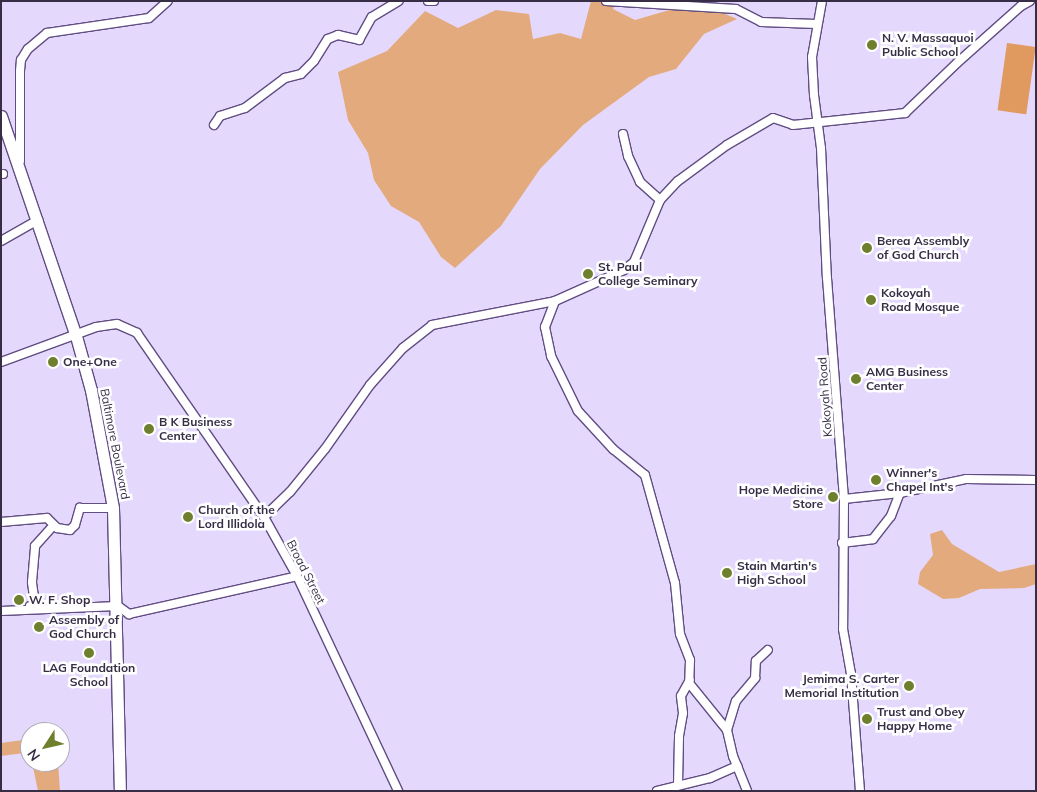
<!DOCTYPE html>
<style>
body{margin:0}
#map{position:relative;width:1037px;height:792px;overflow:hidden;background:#e4d8fd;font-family:Mulish,sans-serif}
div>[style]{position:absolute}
.green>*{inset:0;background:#e3ab7d}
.forest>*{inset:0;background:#e09a60;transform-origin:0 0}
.roads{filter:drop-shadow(1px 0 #614d82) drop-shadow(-1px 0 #614d82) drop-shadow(0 1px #614d82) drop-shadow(0 -1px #614d82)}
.minor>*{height:8px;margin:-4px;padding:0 4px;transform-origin:4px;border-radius:4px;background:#fff}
.highway>*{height:11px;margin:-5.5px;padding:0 5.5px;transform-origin:5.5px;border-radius:5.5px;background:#fff}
.dots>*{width:14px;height:14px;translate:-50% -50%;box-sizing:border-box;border:2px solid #fff;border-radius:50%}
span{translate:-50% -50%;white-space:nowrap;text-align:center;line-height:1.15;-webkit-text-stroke:5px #fff;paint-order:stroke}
.poi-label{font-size:12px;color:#372e46;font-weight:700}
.left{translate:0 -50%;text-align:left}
.right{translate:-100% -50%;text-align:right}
.street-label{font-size:12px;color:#372e46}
.frame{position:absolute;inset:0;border:2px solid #372e46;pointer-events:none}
.north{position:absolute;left:20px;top:722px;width:50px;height:50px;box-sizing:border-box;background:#fff;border:1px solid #afabb5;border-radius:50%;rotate:235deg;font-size:14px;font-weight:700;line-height:20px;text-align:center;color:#372e46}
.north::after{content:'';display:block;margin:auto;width:18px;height:22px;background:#6e7f2e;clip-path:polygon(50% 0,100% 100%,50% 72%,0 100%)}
</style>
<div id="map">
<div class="green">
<div style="clip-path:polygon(591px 1px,616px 1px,613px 9px,635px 20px,697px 2px,737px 19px,704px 34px,676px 69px,649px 77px,583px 125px,540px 169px,501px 226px,455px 268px,441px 257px,419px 222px,391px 206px,374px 180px,368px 153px,348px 120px,338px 72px,387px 51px,425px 11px,458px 28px,496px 10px,529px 14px,533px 39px,560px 33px,581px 39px)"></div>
<div style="clip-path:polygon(942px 530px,952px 544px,999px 572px,1036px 564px,1036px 584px,1024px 588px,980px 589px,959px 598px,943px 599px,918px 584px,920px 572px,933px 555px,930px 534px)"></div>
<div style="clip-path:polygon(30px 739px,30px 760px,24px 753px,1px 756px,1px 743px)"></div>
<div style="clip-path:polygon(32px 762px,58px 762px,60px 791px,38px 791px)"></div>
</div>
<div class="forest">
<div style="left:1007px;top:43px;width:29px;height:68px;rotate:8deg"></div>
</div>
<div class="roads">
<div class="minor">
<div style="left:428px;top:1px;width:6px"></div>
<div style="left:606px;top:1px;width:130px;rotate:3.5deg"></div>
<div style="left:736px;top:9px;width:28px;rotate:27deg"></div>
<div style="left:761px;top:22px;width:55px;rotate:2.1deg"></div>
<div style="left:822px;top:1px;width:57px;rotate:100.1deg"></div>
<div style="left:812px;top:57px;width:38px;rotate:87deg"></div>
<div style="left:814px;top:95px;width:53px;rotate:82.5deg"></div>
<div style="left:821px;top:148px;width:130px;rotate:87.4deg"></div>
<div style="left:827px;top:278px;width:222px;rotate:85.6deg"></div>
<div style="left:844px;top:499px;width:130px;rotate:90.4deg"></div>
<div style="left:843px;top:629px;width:46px;rotate:79.9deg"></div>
<div style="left:851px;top:674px;width:117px;rotate:85.6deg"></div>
<div style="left:214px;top:125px;width:11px;rotate:-56deg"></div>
<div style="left:220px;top:116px;width:26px;rotate:-18deg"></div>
<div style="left:245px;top:108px;width:50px;rotate:-36.9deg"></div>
<div style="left:285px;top:78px;width:16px;rotate:-14deg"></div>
<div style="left:301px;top:74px;width:18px;rotate:-45deg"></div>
<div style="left:314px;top:61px;width:26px;rotate:-58deg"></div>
<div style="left:328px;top:39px;width:11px;rotate:-22deg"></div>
<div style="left:338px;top:35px;width:22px;rotate:13deg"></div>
<div style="left:359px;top:40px;width:26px;rotate:-61deg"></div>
<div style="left:372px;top:17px;width:31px;rotate:-31deg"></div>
<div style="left:623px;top:134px;width:23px;rotate:77deg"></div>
<div style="left:628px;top:156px;width:29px;rotate:65deg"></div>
<div style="left:640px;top:182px;width:27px;rotate:42deg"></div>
<div style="left:20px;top:161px;width:90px;rotate:-90deg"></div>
<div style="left:20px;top:71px;width:11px;rotate:-85deg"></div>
<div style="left:21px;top:60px;width:13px;rotate:-58deg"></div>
<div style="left:28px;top:49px;width:25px;rotate:-40deg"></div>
<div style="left:47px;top:33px;width:103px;rotate:-8.4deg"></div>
<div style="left:149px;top:18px;width:25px;rotate:-42deg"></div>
<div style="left:1px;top:174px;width:2px"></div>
<div style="left:1px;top:241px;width:43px;rotate:-29.6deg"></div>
<div style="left:555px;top:301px;width:28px;rotate:111deg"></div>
<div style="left:545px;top:327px;width:30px;rotate:78deg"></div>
<div style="left:551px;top:356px;width:61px;rotate:63.9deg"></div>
<div style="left:578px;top:411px;width:52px;rotate:47.4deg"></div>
<div style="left:613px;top:449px;width:41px;rotate:39.1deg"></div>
<div style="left:645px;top:475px;width:112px;rotate:74.5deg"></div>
<div style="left:675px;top:583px;width:51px;rotate:84.4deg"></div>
<div style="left:680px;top:634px;width:28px;rotate:69deg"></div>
<div style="left:690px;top:660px;width:23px;rotate:92deg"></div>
<div style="left:689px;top:683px;width:60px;rotate:51deg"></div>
<div style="left:727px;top:730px;width:27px;rotate:77deg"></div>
<div style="left:733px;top:756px;width:38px;rotate:68deg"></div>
<div style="left:1px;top:362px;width:101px;rotate:-20.2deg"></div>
<div style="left:96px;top:327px;width:21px;rotate:-8deg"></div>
<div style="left:117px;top:324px;width:22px;rotate:24deg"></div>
<div style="left:137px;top:333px;width:224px;rotate:55.4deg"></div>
<div style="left:264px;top:517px;width:68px;rotate:60.8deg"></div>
<div style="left:297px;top:576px;width:238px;rotate:64.8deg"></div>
<div style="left:844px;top:499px;width:56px;rotate:-6.1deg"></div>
<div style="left:900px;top:493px;width:67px;rotate:-12deg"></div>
<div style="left:966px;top:479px;width:70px;rotate:0.8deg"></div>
<div style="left:264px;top:517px;width:36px;rotate:-44deg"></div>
<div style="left:290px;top:492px;width:55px;rotate:-50.9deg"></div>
<div style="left:325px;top:449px;width:78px;rotate:-54.9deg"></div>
<div style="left:370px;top:385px;width:50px;rotate:-48.3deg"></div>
<div style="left:403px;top:348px;width:37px;rotate:-38deg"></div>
<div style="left:432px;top:325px;width:125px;rotate:-11deg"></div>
<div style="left:555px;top:301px;width:76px;rotate:-24.2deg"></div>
<div style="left:624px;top:270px;width:13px;rotate:-39deg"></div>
<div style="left:634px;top:262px;width:67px;rotate:-67.2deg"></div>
<div style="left:660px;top:200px;width:26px;rotate:-47deg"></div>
<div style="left:678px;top:181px;width:61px;rotate:-36.3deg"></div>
<div style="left:727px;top:145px;width:53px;rotate:-30.4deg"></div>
<div style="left:773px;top:118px;width:21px;rotate:19deg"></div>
<div style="left:793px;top:125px;width:113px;rotate:-6.1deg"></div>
<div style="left:905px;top:113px;width:72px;rotate:-43.9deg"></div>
<div style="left:957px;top:63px;width:86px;rotate:-41.7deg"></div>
<div style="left:1021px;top:6px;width:10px;rotate:-29deg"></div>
<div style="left:1px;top:522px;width:46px;rotate:-5deg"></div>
<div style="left:47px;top:518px;width:14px;rotate:45deg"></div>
<div style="left:57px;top:528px;width:13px;rotate:9deg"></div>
<div style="left:70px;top:530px;width:7px;rotate:-45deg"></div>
<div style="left:75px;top:525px;width:18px;rotate:-74deg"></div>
<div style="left:80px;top:508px;width:33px"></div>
<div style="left:842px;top:543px;width:31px;rotate:-7deg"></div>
<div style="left:873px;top:539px;width:29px;rotate:-52deg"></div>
<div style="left:891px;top:516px;width:25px;rotate:-69deg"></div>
<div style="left:30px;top:606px;width:9px;rotate:-13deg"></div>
<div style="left:39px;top:604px;width:9px;rotate:-126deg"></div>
<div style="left:34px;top:597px;width:15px;rotate:-98deg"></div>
<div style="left:32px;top:582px;width:36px;rotate:-85deg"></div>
<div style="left:35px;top:546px;width:28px;rotate:-48deg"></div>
<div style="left:1px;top:611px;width:117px;rotate:-2.4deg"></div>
<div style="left:118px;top:606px;width:14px;rotate:36deg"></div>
<div style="left:129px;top:614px;width:172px;rotate:-12.7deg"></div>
<div style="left:727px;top:730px;width:30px;rotate:-73deg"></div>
<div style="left:736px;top:701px;width:30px;rotate:-50deg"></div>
<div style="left:755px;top:678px;width:17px;rotate:-87deg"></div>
<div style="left:756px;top:661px;width:16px;rotate:-43deg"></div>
<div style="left:678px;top:785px;width:49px;rotate:-88.8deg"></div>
<div style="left:679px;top:736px;width:23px;rotate:-80deg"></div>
<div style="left:683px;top:713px;width:17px;rotate:-97deg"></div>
<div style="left:681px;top:696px;width:18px;rotate:-61deg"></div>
<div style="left:657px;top:791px;width:55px;rotate:-13.8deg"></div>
<div style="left:710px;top:778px;width:30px;rotate:-24deg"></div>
</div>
<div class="highway">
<div style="left:1px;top:116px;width:232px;rotate:71.2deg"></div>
<div style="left:76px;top:336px;width:56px;rotate:74.5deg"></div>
<div style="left:91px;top:390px;width:120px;rotate:79.4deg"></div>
<div style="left:113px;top:508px;width:283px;rotate:88.6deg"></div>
</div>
</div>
<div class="dots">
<div style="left:872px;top:45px;background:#6e7f2e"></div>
<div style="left:867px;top:248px;background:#6e7f2e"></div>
<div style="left:588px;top:274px;background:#6e7f2e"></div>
<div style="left:871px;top:300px;background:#6e7f2e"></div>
<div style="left:53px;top:362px;background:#6e7f2e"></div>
<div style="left:856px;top:379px;background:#6e7f2e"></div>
<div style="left:149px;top:429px;background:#6e7f2e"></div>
<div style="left:876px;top:480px;background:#6e7f2e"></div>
<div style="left:833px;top:497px;background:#6e7f2e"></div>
<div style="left:188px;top:517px;background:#6e7f2e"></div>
<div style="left:727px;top:573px;background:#6e7f2e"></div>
<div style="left:19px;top:600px;background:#6e7f2e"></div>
<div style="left:39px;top:627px;background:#6e7f2e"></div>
<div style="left:89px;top:653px;background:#6e7f2e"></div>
<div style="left:909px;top:686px;background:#6e7f2e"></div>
<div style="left:867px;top:719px;background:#6e7f2e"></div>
</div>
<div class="poi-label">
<span class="left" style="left:882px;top:45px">N. V. Massaquoi<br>Public School</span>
<span class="left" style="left:877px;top:248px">Berea Assembly<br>of God Church</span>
<span class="left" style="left:598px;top:274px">St. Paul<br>College Seminary</span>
<span class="left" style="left:881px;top:300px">Kokoyah<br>Road Mosque</span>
<span class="left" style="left:63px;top:362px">One+One</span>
<span class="left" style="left:866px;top:379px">AMG Business<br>Center</span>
<span class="left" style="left:159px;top:429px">B K Business<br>Center</span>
<span class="left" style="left:886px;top:480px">Winner's<br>Chapel Int's</span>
<span class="right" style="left:823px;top:497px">Hope Medicine<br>Store</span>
<span class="left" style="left:198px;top:517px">Church of the<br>Lord Illidola</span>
<span class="left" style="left:737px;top:573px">Stain Martin's<br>High School</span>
<span class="left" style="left:29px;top:600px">W. F. Shop</span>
<span class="left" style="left:49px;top:627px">Assembly of<br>God Church</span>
<span style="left:89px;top:675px">LAG Foundation<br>School</span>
<span class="right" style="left:899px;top:686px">Jemima S. Carter<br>Memorial Institution</span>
<span class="left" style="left:877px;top:719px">Trust and Obey<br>Happy Home</span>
</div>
<div class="street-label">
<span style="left:825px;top:397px;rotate:-94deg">Kokoyah Road</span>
<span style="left:115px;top:444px;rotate:79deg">Baltimore Boulevard</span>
<span style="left:306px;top:572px;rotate:63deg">Broad Street</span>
</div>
<div class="frame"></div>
<div class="north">N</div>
</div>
